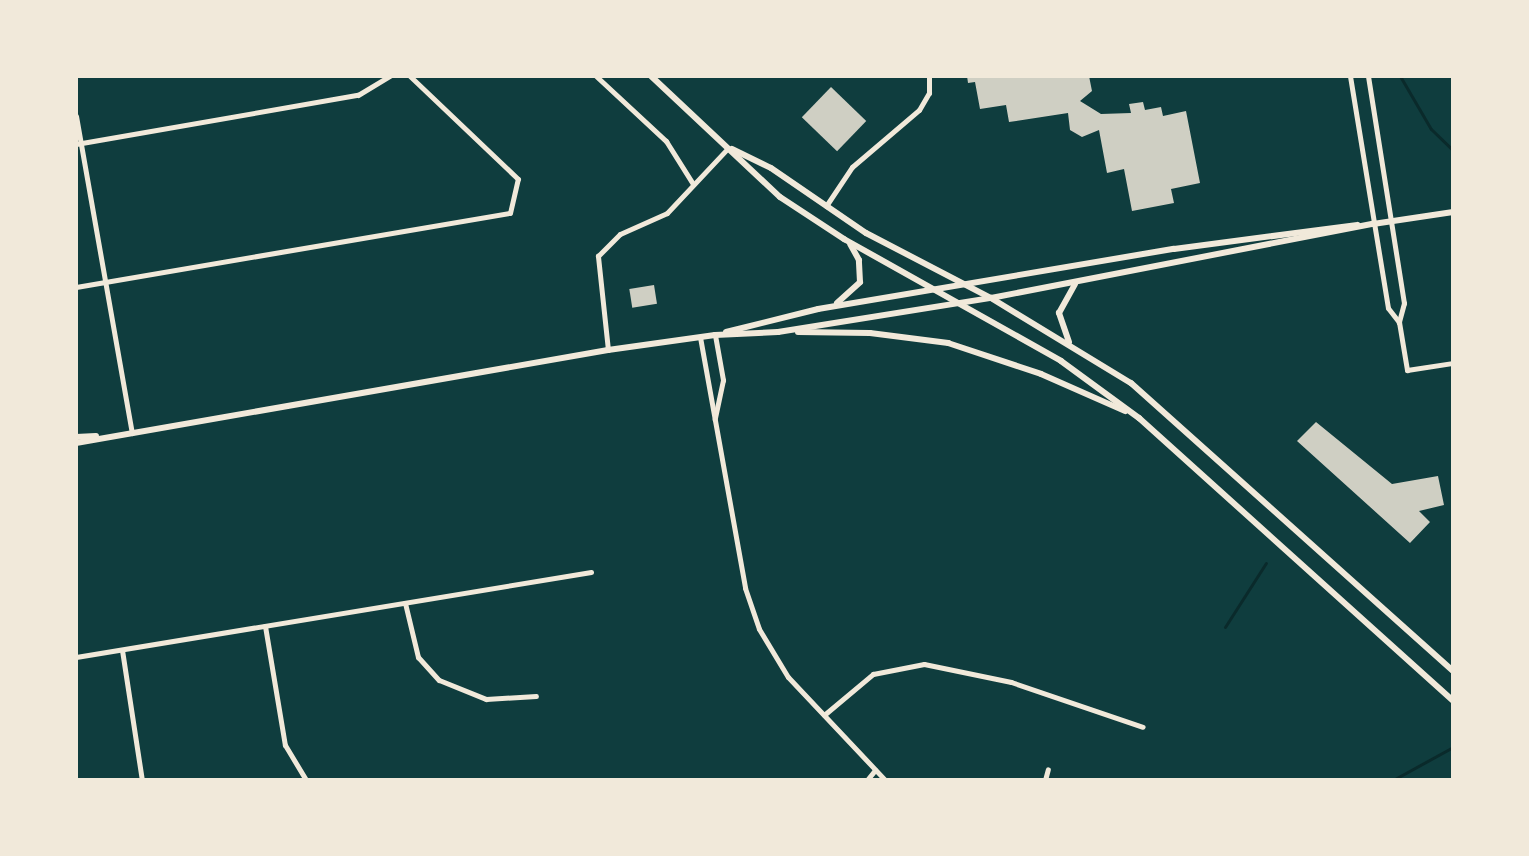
<!DOCTYPE html>
<style>
body{margin:0}
#map{position:relative;width:1529px;height:856px;overflow:hidden;background:#0f3d3e;font-family:"Varela Round",sans-serif}
div>[style]{position:absolute}
.stream>*{height:3px;margin:-1.5px;padding:0 1.5px;transform-origin:1.5px;border-radius:1.5px;background:#0a2a2b}
.building>*{inset:0;background:#cfcfc3;transform-origin:0 0}
.minor>*{height:5px;margin:-2.5px;padding:0 2.5px;transform-origin:2.5px;border-radius:2.5px;background:#f1e9da}
.secondary>*{height:6px;margin:-3px;padding:0 3px;transform-origin:3px;border-radius:3px;background:#f1e9da}
span{translate:-50% -50%;white-space:nowrap;text-align:center;line-height:1.15;-webkit-text-stroke:8px #f1e9da;paint-order:stroke}
.frame{position:absolute;inset:0;border:78px solid #f1e9da;pointer-events:none}
</style>
<div id="map">
<div class="stream">
<div style="left:1400px;top:76px;width:61px;rotate:59.7deg"></div>
<div style="left:1431px;top:129px;width:30px;rotate:44deg"></div>
<div style="left:1225px;top:627px;width:76px;rotate:-57.4deg"></div>
<div style="left:1393px;top:780px;width:68px;rotate:-28.8deg"></div>
</div>
<div class="building">
<div style="clip-path:polygon(967px 76px,1089px 76px,1092px 91px,1080px 101px,1101px 114px,1131px 113px,1129px 104px,1143px 102px,1145px 110px,1161px 107px,1163px 116px,1186px 111px,1200px 183px,1171px 189px,1174px 203px,1132px 211px,1124px 169px,1107px 173px,1099px 130px,1082px 137px,1070px 130px,1068px 113px,1009px 122px,1006px 105px,980px 109px,975px 82px,968px 83px)"></div>
<div style="left:831px;top:87px;width:49px;height:42px;rotate:44deg"></div>
<div style="left:654px;top:285px;width:19px;height:25px;rotate:81deg"></div>
<div style="clip-path:polygon(1316px 422px,1392px 484px,1438px 476px,1444px 505px,1419px 511px,1430px 522px,1410px 543px,1297px 441px)"></div>
</div>
<div class="minor">
<div style="left:596px;top:76px;width:96px;rotate:42.9deg"></div>
<div style="left:666px;top:141px;width:51px;rotate:57.9deg"></div>
<div style="left:1350px;top:76px;width:235px;rotate:80.7deg"></div>
<div style="left:1388px;top:308px;width:18px;rotate:52deg"></div>
<div style="left:1368px;top:76px;width:230px;rotate:81deg"></div>
<div style="left:1404px;top:303px;width:20px;rotate:105deg"></div>
<div style="left:1399px;top:322px;width:49px;rotate:80.5deg"></div>
<div style="left:1407px;top:370px;width:47px;rotate:-8.7deg"></div>
<div style="left:76px;top:116px;width:322px;rotate:80deg"></div>
<div style="left:76px;top:144px;width:286px;rotate:-9.9deg"></div>
<div style="left:358px;top:95px;width:37px;rotate:-31deg"></div>
<div style="left:826px;top:206px;width:47px;rotate:-56.3deg"></div>
<div style="left:852px;top:167px;width:88px;rotate:-40.4deg"></div>
<div style="left:919px;top:110px;width:20px;rotate:-60deg"></div>
<div style="left:929px;top:93px;width:17px;rotate:-90deg"></div>
<div style="left:76px;top:287px;width:440px;rotate:-9.7deg"></div>
<div style="left:510px;top:213px;width:35px;rotate:-77deg"></div>
<div style="left:518px;top:179px;width:149px;rotate:-136.4deg"></div>
<div style="left:715px;top:335px;width:46px;rotate:79.9deg"></div>
<div style="left:723px;top:380px;width:40px;rotate:102deg"></div>
<div style="left:700px;top:337px;width:255px;rotate:79.8deg"></div>
<div style="left:745px;top:588px;width:43px;rotate:71.1deg"></div>
<div style="left:759px;top:629px;width:56px;rotate:58.9deg"></div>
<div style="left:788px;top:677px;width:141px;rotate:46.7deg"></div>
<div style="left:608px;top:350px;width:95px;rotate:-96.1deg"></div>
<div style="left:598px;top:256px;width:31px;rotate:-45deg"></div>
<div style="left:620px;top:234px;width:51px;rotate:-24.1deg"></div>
<div style="left:667px;top:213px;width:89px;rotate:-46.8deg"></div>
<div style="left:405px;top:603px;width:56px;rotate:76.5deg"></div>
<div style="left:418px;top:657px;width:31px;rotate:48deg"></div>
<div style="left:439px;top:680px;width:51px;rotate:22deg"></div>
<div style="left:486px;top:699px;width:50px;rotate:-3.4deg"></div>
<div style="left:265px;top:626px;width:121px;rotate:80.5deg"></div>
<div style="left:285px;top:745px;width:41px;rotate:59deg"></div>
<div style="left:122px;top:650px;width:132px;rotate:81.3deg"></div>
<div style="left:76px;top:657px;width:522px;rotate:-9.37deg"></div>
<div style="left:824px;top:715px;width:64px;rotate:-39.9deg"></div>
<div style="left:873px;top:674px;width:52px;rotate:-11.1deg"></div>
<div style="left:924px;top:664px;width:89px;rotate:11.7deg"></div>
<div style="left:1011px;top:682px;width:139px;rotate:18.8deg"></div>
<div style="left:867px;top:780px;width:13px;rotate:-51deg"></div>
<div style="left:1045px;top:780px;width:11px;rotate:-75deg"></div>
</div>
<div class="secondary">
<div style="left:651px;top:76px;width:177px;rotate:43.2deg"></div>
<div style="left:780px;top:197px;width:77px;rotate:33.3deg"></div>
<div style="left:844px;top:239px;width:249px;rotate:29.3deg"></div>
<div style="left:1061px;top:361px;width:97px;rotate:36.2deg"></div>
<div style="left:1139px;top:418px;width:423px;rotate:42deg"></div>
<div style="left:732px;top:149px;width:43px;rotate:26deg"></div>
<div style="left:771px;top:168px;width:115px;rotate:34.4deg"></div>
<div style="left:866px;top:233px;width:141px;rotate:27.5deg"></div>
<div style="left:991px;top:298px;width:164px;rotate:31.3deg"></div>
<div style="left:1131px;top:383px;width:432px;rotate:41.8deg"></div>
<div style="left:1373px;top:224px;width:81px;rotate:-8.5deg"></div>
<div style="left:837px;top:303px;width:31px;rotate:-42deg"></div>
<div style="left:860px;top:282px;width:22px;rotate:-93deg"></div>
<div style="left:859px;top:260px;width:18px;rotate:-119deg"></div>
<div style="left:726px;top:332px;width:95px;rotate:-14deg"></div>
<div style="left:818px;top:309px;width:361px;rotate:-9.6deg"></div>
<div style="left:1174px;top:249px;width:185px;rotate:-7.5deg"></div>
<div style="left:798px;top:332px;width:72px;rotate:0.8deg"></div>
<div style="left:870px;top:333px;width:79px;rotate:7.3deg"></div>
<div style="left:948px;top:343px;width:98px;rotate:18.4deg"></div>
<div style="left:1041px;top:374px;width:92px;rotate:23.8deg"></div>
<div style="left:1069px;top:342px;width:31px;rotate:-109deg"></div>
<div style="left:1059px;top:313px;width:33px;rotate:-61deg"></div>
<div style="left:76px;top:437px;width:20px;rotate:-3deg"></div>
<div style="left:76px;top:443px;width:540px;rotate:-9.92deg"></div>
<div style="left:608px;top:350px;width:108px;rotate:-8deg"></div>
<div style="left:715px;top:335px;width:63px;rotate:-2.7deg"></div>
<div style="left:778px;top:332px;width:216px;rotate:-9.1deg"></div>
<div style="left:991px;top:298px;width:389px;rotate:-11deg"></div>
</div>
<div class="frame"></div>
</div>
